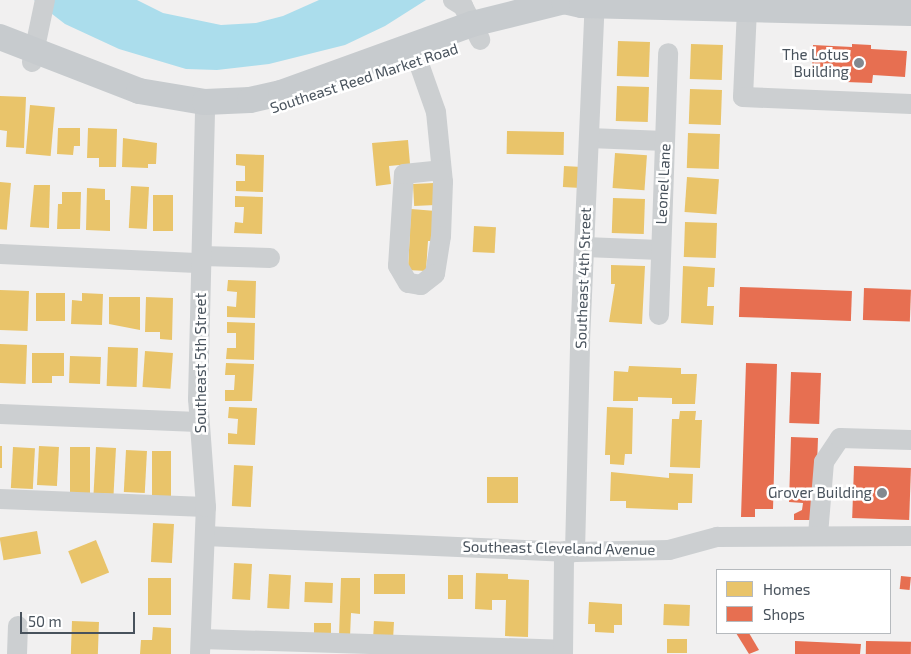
<!DOCTYPE html>
<style>
body{margin:0}
#map{position:relative;width:911px;height:654px;overflow:hidden;background:#f1f0f0;font-family:"Exo 2",sans-serif}
div>[style]{position:absolute}
.water>*{inset:0;background:#abddec}
.homes>*{inset:0;background:#e9c46a;transform-origin:0 0}
.shops>*{inset:0;background:#e76f51;transform-origin:0 0}
.minor>*{height:20px;margin:-10px;padding:0 10px;transform-origin:10px;border-radius:10px;background:#cccfd1}
.major>*{height:26px;margin:-13px;padding:0 13px;transform-origin:13px;border-radius:13px;background:#c7cbce}
.dots>*{width:14px;height:14px;translate:-50% -50%;box-sizing:border-box;border:2px solid #fff;border-radius:50%}
span{translate:-50% -50%;white-space:nowrap;text-align:center;line-height:1.15;-webkit-text-stroke:5px #fff;paint-order:stroke}
.poi-label{font-size:15px;color:#48525c}
.right{translate:-100% -50%;text-align:right}
.street-label{font-size:15px;color:#48525c}
.legend{position:absolute;left:716px;top:569px;width:175px;height:65px;box-sizing:border-box;background:#fff;border:1px solid #b6babe;margin:0;padding:6px 9px;list-style:none;font-size:15px;color:#48525c}
.legend li{display:flex;align-items:center;gap:10px;height:25px}
.legend b{width:25px;border:1px solid #b6babe}
.scale{position:absolute;left:20px;top:612px;width:115px;height:22px;box-sizing:border-box;border:2px solid #48525c;border-top:0;padding-left:6px;font-size:15px;line-height:18px;white-space:nowrap;color:#48525c;-webkit-text-stroke:4px #fff;paint-order:stroke}
</style>
<div id="map">
<div class="water">
<div style="clip-path:polygon(34px 0,137px 0,163px 13px,221px 25px,256px 23px,283px 16px,319px 0,426px 0,385px 26px,345px 45px,269px 64px,217px 70px,186px 69px,119px 49px,65px 24px)"></div>
</div>
<div class="homes">
<div style="left:618px;top:41px;width:32px;height:35px;rotate:2deg"></div>
<div style="left:691px;top:44px;width:32px;height:35px;rotate:2deg"></div>
<div style="left:617px;top:86px;width:32px;height:35px;rotate:2deg"></div>
<div style="left:690px;top:89px;width:32px;height:35px;rotate:2deg"></div>
<div style="clip-path:polygon(0 96px,26px 97px,24px 148px,6px 147px,7px 131px,0 130px)"></div>
<div style="left:30px;top:105px;width:25px;height:49px;rotate:5deg"></div>
<div style="clip-path:polygon(58px 128px,80px 128px,80px 146px,74px 146px,73px 155px,57px 154px)"></div>
<div style="clip-path:polygon(88px 128px,117px 129px,116px 167px,99px 167px,99px 158px,87px 158px)"></div>
<div style="left:507px;top:131px;width:57px;height:23px;rotate:1deg"></div>
<div style="left:688px;top:133px;width:32px;height:35px;rotate:2deg"></div>
<div style="clip-path:polygon(123px 138px,157px 143px,156px 164px,148px 164px,148px 168px,122px 167px)"></div>
<div style="clip-path:polygon(408px 140px,410px 164px,389px 166px,391px 184px,376px 186px,372px 143px)"></div>
<div style="left:615px;top:153px;width:32px;height:35px;rotate:4deg"></div>
<div style="clip-path:polygon(236px 154px,264px 155px,263px 192px,236px 191px,236px 181px,245px 181px,245px 166px,236px 165px)"></div>
<div style="left:564px;top:166px;width:18px;height:21px;rotate:3deg"></div>
<div style="left:687px;top:177px;width:32px;height:35px;rotate:4deg"></div>
<div style="left:0;top:182px;width:11px;height:47px;rotate:5deg"></div>
<div style="left:434px;top:183px;width:22px;height:21px;rotate:87deg"></div>
<div style="clip-path:polygon(34px 185px,50px 185px,49px 228px,30px 227px)"></div>
<div style="left:131px;top:186px;width:18px;height:42px;rotate:3deg"></div>
<div style="clip-path:polygon(87px 188px,105px 189px,105px 200px,110px 200px,110px 231px,86px 230px)"></div>
<div style="clip-path:polygon(62px 192px,81px 192px,80px 229px,57px 229px,58px 204px,62px 204px)"></div>
<div style="left:153px;top:195px;width:20px;height:36px"></div>
<div style="clip-path:polygon(235px 196px,263px 197px,262px 234px,234px 233px,235px 222px,243px 223px,244px 207px,235px 207px)"></div>
<div style="left:613px;top:198px;width:32px;height:35px;rotate:2deg"></div>
<div style="clip-path:polygon(411px 209px,436px 211px,434px 241px,428px 241px,426px 271px,408px 270px)"></div>
<div style="left:685px;top:222px;width:32px;height:35px;rotate:2deg"></div>
<div style="left:474px;top:226px;width:22px;height:26px;rotate:3deg"></div>
<div style="clip-path:polygon(611px 265px,645px 266px,642px 324px,609px 322px,615px 284px,611px 284px)"></div>
<div style="clip-path:polygon(683px 266px,715px 268px,714px 287px,708px 287px,707px 306px,714px 306px,713px 325px,681px 323px)"></div>
<div style="clip-path:polygon(228px 280px,256px 281px,255px 318px,227px 317px,227px 306px,236px 307px,237px 292px,227px 291px)"></div>
<div style="left:0;top:290px;width:29px;height:40px;rotate:2deg"></div>
<div style="left:36px;top:293px;width:29px;height:28px"></div>
<div style="clip-path:polygon(82px 293px,103px 294px,102px 325px,71px 324px,72px 300px,82px 301px)"></div>
<div style="clip-path:polygon(109px 297px,140px 297px,140px 330px,109px 324px)"></div>
<div style="clip-path:polygon(146px 297px,173px 298px,172px 340px,160px 339px,160px 332px,145px 332px)"></div>
<div style="clip-path:polygon(227px 322px,255px 323px,254px 360px,226px 359px,227px 348px,236px 348px,236px 333px,227px 333px)"></div>
<div style="left:0;top:344px;width:27px;height:39px;rotate:2deg"></div>
<div style="left:108px;top:347px;width:30px;height:39px;rotate:2deg"></div>
<div style="left:145px;top:351px;width:28px;height:36px;rotate:4deg"></div>
<div style="clip-path:polygon(32px 353px,64px 353px,64px 376px,52px 376px,52px 383px,32px 383px)"></div>
<div style="left:70px;top:356px;width:31px;height:27px;rotate:2deg"></div>
<div style="clip-path:polygon(226px 363px,254px 364px,252px 401px,225px 401px,225px 390px,234px 390px,235px 375px,225px 375px)"></div>
<div style="clip-path:polygon(629px 366px,681px 368px,681px 374px,697px 374px,695px 404px,672px 404px,672px 398px,638px 397px,638px 401px,613px 401px,614px 371px,628px 372px)"></div>
<div style="clip-path:polygon(229px 407px,257px 408px,255px 445px,228px 444px,228px 433px,237px 434px,238px 419px,228px 418px)"></div>
<div style="clip-path:polygon(607px 407px,633px 408px,632px 454px,625px 454px,624px 465px,610px 464px,610px 455px,605px 455px)"></div>
<div style="clip-path:polygon(680px 411px,696px 411px,695px 420px,702px 420px,700px 468px,670px 467px,672px 419px,679px 419px)"></div>
<div style="left:0;top:446px;width:2px;height:22px"></div>
<div style="left:39px;top:446px;width:20px;height:39px;rotate:3deg"></div>
<div style="left:13px;top:447px;width:22px;height:41px;rotate:3deg"></div>
<div style="left:70px;top:447px;width:20px;height:46px"></div>
<div style="left:96px;top:447px;width:20px;height:46px;rotate:3deg"></div>
<div style="left:126px;top:450px;width:21px;height:42px;rotate:3deg"></div>
<div style="left:152px;top:451px;width:19px;height:45px"></div>
<div style="left:234px;top:465px;width:19px;height:41px;rotate:3deg"></div>
<div style="clip-path:polygon(611px 472px,669px 478px,669px 473px,693px 474px,692px 503px,678px 503px,678px 510px,626px 508px,626px 501px,610px 501px)"></div>
<div style="left:487px;top:477px;width:31px;height:26px"></div>
<div style="left:153px;top:523px;width:21px;height:39px;rotate:3deg"></div>
<div style="left:37px;top:531px;width:23px;height:38px;rotate:80deg"></div>
<div style="left:96px;top:540px;width:35px;height:30px;rotate:68deg"></div>
<div style="left:234px;top:563px;width:18px;height:36px;rotate:3deg"></div>
<div style="clip-path:polygon(476px 573px,508px 574px,508px 579px,529px 580px,528px 637px,505px 636px,506px 600px,492px 600px,492px 610px,475px 609px)"></div>
<div style="left:269px;top:574px;width:22px;height:34px;rotate:3deg"></div>
<div style="left:374px;top:574px;width:31px;height:20px"></div>
<div style="left:448px;top:575px;width:15px;height:24px"></div>
<div style="left:148px;top:578px;width:23px;height:37px"></div>
<div style="clip-path:polygon(341px 578px,360px 578px,360px 614px,351px 613px,350px 637px,339px 636px)"></div>
<div style="left:305px;top:582px;width:28px;height:20px;rotate:2deg"></div>
<div style="clip-path:polygon(589px 602px,622px 604px,622px 625px,614px 625px,614px 633px,595px 632px,595px 624px,588px 624px)"></div>
<div style="left:664px;top:604px;width:26px;height:21px;rotate:2deg"></div>
<div style="left:72px;top:621px;width:27px;height:33px;rotate:2deg"></div>
<div style="left:374px;top:621px;width:20px;height:14px;rotate:3deg"></div>
<div style="left:314px;top:623px;width:17px;height:12px"></div>
<div style="clip-path:polygon(153px 627px,171px 628px,171px 654px,140px 654px,141px 640px,152px 640px)"></div>
<div style="left:667px;top:639px;width:20px;height:14px"></div>
</div>
<div class="shops">
<div style="clip-path:polygon(852px 44px,871px 45px,871px 49px,907px 51px,905px 77px,873px 75px,872px 83px,846px 82px,846px 75px,812px 74px,813px 45px,852px 47px)"></div>
<div style="left:740px;top:287px;width:112px;height:30px;rotate:2deg"></div>
<div style="left:864px;top:288px;width:47px;height:32px;rotate:2deg"></div>
<div style="clip-path:polygon(746px 363px,777px 364px,773px 509px,755px 509px,755px 517px,741px 517px)"></div>
<div style="left:791px;top:372px;width:30px;height:51px;rotate:2deg"></div>
<div style="clip-path:polygon(791px 437px,818px 438px,815px 520px,794px 520px,794px 514px,802px 510px,803px 503px,789px 502px)"></div>
<div style="left:854px;top:466px;width:57px;height:52px;rotate:2deg"></div>
<div style="left:901px;top:576px;width:10px;height:13px;rotate:6deg"></div>
<div style="clip-path:polygon(736px 633px,749px 633px,759px 650px,749px 654px)"></div>
<div style="clip-path:polygon(795px 641px,861px 644px,860px 654px,795px 654px)"></div>
<div style="left:866px;top:641px;width:45px;height:13px;rotate:1deg"></div>
</div>
<div class="minor">
<div style="left:453px;top:0;width:12px;rotate:31deg"></div>
<div style="left:463px;top:6px;width:38px;rotate:63deg"></div>
<div style="left:747px;top:9px;width:88px;rotate:92.6deg"></div>
<div style="left:743px;top:97px;width:168px;rotate:2.4deg"></div>
<div style="left:418px;top:61px;width:54px;rotate:70.6deg"></div>
<div style="left:436px;top:112px;width:70px;rotate:84.3deg"></div>
<div style="left:443px;top:182px;width:54px;rotate:92.1deg"></div>
<div style="left:441px;top:236px;width:38px;rotate:99deg"></div>
<div style="left:435px;top:274px;width:18px;rotate:142deg"></div>
<div style="left:421px;top:285px;width:13px;rotate:-171deg"></div>
<div style="left:408px;top:283px;width:20px;rotate:-120deg"></div>
<div style="left:398px;top:266px;width:92px;rotate:-86.3deg"></div>
<div style="left:404px;top:174px;width:37px;rotate:-6deg"></div>
<div style="left:32px;top:62px;width:63px;rotate:-78.2deg"></div>
<div style="left:589px;top:138px;width:76px;rotate:2.3deg"></div>
<div style="left:585px;top:247px;width:75px;rotate:2.3deg"></div>
<div style="left:0;top:254px;width:202px;rotate:2.6deg"></div>
<div style="left:202px;top:256px;width:68px;rotate:1.7deg"></div>
<div style="left:659px;top:315px;width:262px;rotate:-88deg"></div>
<div style="left:0;top:414px;width:198px;rotate:2.3deg"></div>
<div style="left:0;top:499px;width:206px;rotate:2.2deg"></div>
<div style="left:818px;top:535px;width:73px;rotate:-85.3deg"></div>
<div style="left:824px;top:462px;width:29px;rotate:-56deg"></div>
<div style="left:840px;top:438px;width:71px;rotate:1.6deg"></div>
<div style="left:205px;top:536px;width:370px;rotate:2.5deg"></div>
<div style="left:575px;top:552px;width:94px;rotate:-1.2deg"></div>
<div style="left:669px;top:550px;width:50px;rotate:-15.2deg"></div>
<div style="left:717px;top:537px;width:194px;rotate:-0.3deg"></div>
<div style="left:575px;top:552px;width:211px;rotate:-88.6deg"></div>
<div style="left:580px;top:341px;width:341px;rotate:-87.5deg"></div>
<div style="left:201px;top:639px;width:362px;rotate:1.7deg"></div>
<div style="left:17px;top:654px;width:28px;rotate:-88deg"></div>
<div style="left:200px;top:654px;width:147px;rotate:-87.7deg"></div>
<div style="left:206px;top:507px;width:108px;rotate:-94.2deg"></div>
<div style="left:198px;top:399px;width:297px;rotate:-88.6deg"></div>
<div style="left:563px;top:654px;width:103px;rotate:-89.4deg"></div>
</div>
<div class="major">
<div style="left:0;top:37px;width:149px;rotate:21.2deg"></div>
<div style="left:139px;top:91px;width:67px;rotate:9.5deg"></div>
<div style="left:205px;top:102px;width:45px;rotate:-2.5deg"></div>
<div style="left:250px;top:100px;width:32px;rotate:-13deg"></div>
<div style="left:281px;top:93px;width:203px;rotate:-19.9deg"></div>
<div style="left:472px;top:24px;width:95px;rotate:-14deg"></div>
<div style="left:564px;top:1px;width:18px;rotate:13deg"></div>
<div style="left:582px;top:5px;width:329px;rotate:1.4deg"></div>
</div>
<div class="dots">
<div style="left:859px;top:63px;background:#838990"></div>
<div style="left:882px;top:493px;background:#838990"></div>
</div>
<div class="poi-label">
<span class="right" style="left:849px;top:63px">The Lotus<br>Building</span>
<span class="right" style="left:872px;top:493px">Grover Building</span>
</div>
<div class="street-label">
<span style="left:364px;top:78px;rotate:-18deg">Southeast Reed Market Road</span>
<span style="left:663px;top:184px;rotate:-87deg">Leonel Lane</span>
<span style="left:583px;top:278px;rotate:-88deg">Southeast 4th Street</span>
<span style="left:201px;top:363px;rotate:-90deg">Southeast 5th Street</span>
<span style="left:559px;top:548px;rotate:1deg">Southeast Cleveland Avenue</span>
</div>
<ul class="legend">
<li><b style="height:14px;background:#e9c46a"></b>Homes</li>
<li><b style="height:14px;background:#e76f51"></b>Shops</li>
</ul>
<div class="scale">50 m</div>
</div>
